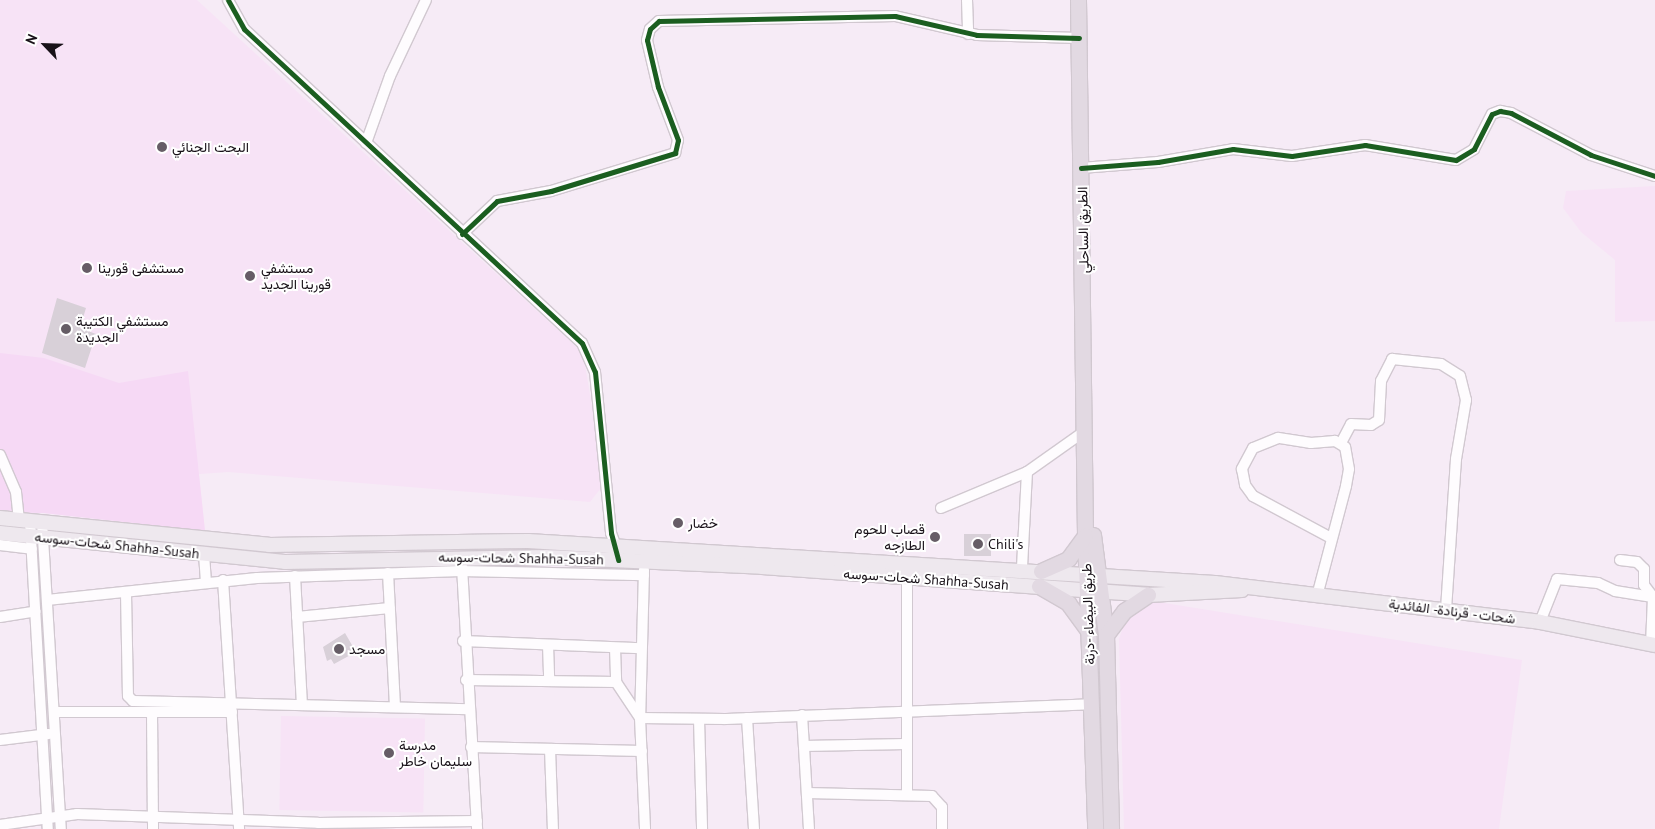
<!DOCTYPE html>
<meta charset="utf-8">
<style>
body{margin:0}
#map{position:relative;width:1655px;height:829px;overflow:hidden;background:#f6ebf6;font-family:"PT Sans",Vazirmatn,sans-serif}
div>[style]{position:absolute}
.built>*{inset:0;background:#f7e3f6;transform-origin:0 0}
.green>*{inset:0;background:#f6d9f5}
.building>*{inset:0;background:#d8d0d8;transform-origin:0 0}
.roads{filter:drop-shadow(1px 0 #d1c8d0) drop-shadow(-1px 0 #d1c8d0) drop-shadow(0 1px #d1c8d0) drop-shadow(0 -1px #d1c8d0)}
.minor>*{height:10px;margin:-5px;padding:0 5px;transform-origin:5px;border-radius:5px;background:#fefcfe}
.major>*{height:14px;margin:-7px;padding:0 7px;transform-origin:7px;border-radius:7px;background:#eee8ee}
.highway>*{height:15px;margin:-7.5px;padding:0 7.5px;transform-origin:7.5px;border-radius:7.5px;background:#e2d9e2}
.cycleway>*{height:5px;margin:-2.5px;padding:0 2.5px;transform-origin:2.5px;border-radius:2.5px;background:#1b5e20}
.dots>*{width:14px;height:14px;translate:-50% -50%;box-sizing:border-box;border:2px solid #fff;border-radius:50%}
span{translate:-50% -50%;white-space:nowrap;text-align:center;line-height:1.15;-webkit-text-stroke:4px #fff;paint-order:stroke}
.poi-label{font-size:14px;color:#181118}
.left{translate:0 -50%;text-align:left}
.right{translate:-100% -50%;text-align:right}
.street-label{font-size:14px;color:#181118}
.north{position:absolute;left:20px;top:20px;width:50px;height:50px;-webkit-text-stroke:4px #fff;paint-order:stroke;rotate:294deg;font-size:14px;font-weight:700;line-height:20px;text-align:center;color:#181118}
.north::after{content:'';display:block;margin:auto;width:18px;height:22px;background:#181118;clip-path:polygon(50% 0,100% 100%,50% 72%,0 100%)}
</style>
<div id="map">
<div class="built">
<div style="clip-path:polygon(0 0,197px 0,583px 353px,605px 483px,590px 502px,228px 472px,199px 474px,205px 531px,44px 513px,0 512px)"></div>
<div style="clip-path:polygon(1655px 186px,1655px 321px,1615px 322px,1615px 260px,1581px 232px,1563px 208px,1566px 191px)"></div>
<div style="clip-path:polygon(1152px 601px,1522px 660px,1499px 829px,1124px 829px,1119px 639px,1125px 621px)"></div>
<div style="left:281px;top:716px;width:144px;height:94px;rotate:1deg"></div>
</div>
<div class="green">
<div style="clip-path:polygon(0 353px,44px 358px,119px 383px,188px 371px,205px 531px,44px 513px,0 512px)"></div>
</div>
<div class="building">
<div style="clip-path:polygon(57px 298px,86px 308px,80px 328px,96px 334px,85px 368px,42px 353px)"></div>
<div style="left:964px;top:534px;width:27px;height:22px"></div>
<div style="clip-path:polygon(345px 633px,356px 652px,334px 664px,331px 659px,327px 661px,323px 647px)"></div>
</div>
<div class="roads">
<div class="minor">
<div style="left:228px;top:0;width:33px;rotate:61deg"></div>
<div style="left:244px;top:29px;width:461px;rotate:42.9deg"></div>
<div style="left:582px;top:343px;width:32px;rotate:66deg"></div>
<div style="left:595px;top:372px;width:162px;rotate:84.3deg"></div>
<div style="left:611px;top:533px;width:20px;rotate:70deg"></div>
<div style="left:967px;top:0;width:34px;rotate:88deg"></div>
<div style="left:366px;top:143px;width:71px;rotate:-70.3deg"></div>
<div style="left:390px;top:76px;width:84px;rotate:-64.7deg"></div>
<div style="left:1081px;top:168px;width:77px;rotate:-4.5deg"></div>
<div style="left:1158px;top:162px;width:76px;rotate:-9.8deg"></div>
<div style="left:1233px;top:149px;width:59px;rotate:6.8deg"></div>
<div style="left:1292px;top:156px;width:74px;rotate:-8.6deg"></div>
<div style="left:1365px;top:145px;width:92px;rotate:9.4deg"></div>
<div style="left:1456px;top:160px;width:21px;rotate:-31deg"></div>
<div style="left:1474px;top:149px;width:39px;rotate:-63deg"></div>
<div style="left:1492px;top:114px;width:9px;rotate:-21deg"></div>
<div style="left:1500px;top:111px;width:11px;rotate:10deg"></div>
<div style="left:1511px;top:113px;width:90px;rotate:27.7deg"></div>
<div style="left:1591px;top:155px;width:67px;rotate:18.2deg"></div>
<div style="left:462px;top:234px;width:48px;rotate:-43.3deg"></div>
<div style="left:497px;top:201px;width:55px;rotate:-10.5deg"></div>
<div style="left:551px;top:191px;width:130px;rotate:-17deg"></div>
<div style="left:675px;top:153px;width:13px;rotate:-77deg"></div>
<div style="left:678px;top:140px;width:57px;rotate:-110.7deg"></div>
<div style="left:658px;top:87px;width:48px;rotate:-103.2deg"></div>
<div style="left:647px;top:40px;width:11px;rotate:-75deg"></div>
<div style="left:650px;top:29px;width:12px;rotate:-42deg"></div>
<div style="left:659px;top:21px;width:236px;rotate:-1.2deg"></div>
<div style="left:895px;top:16px;width:84px;rotate:13deg"></div>
<div style="left:977px;top:35px;width:102px;rotate:1.7deg"></div>
<div style="left:1341px;top:443px;width:21px;rotate:-62deg"></div>
<div style="left:1351px;top:424px;width:20px;rotate:3deg"></div>
<div style="left:1371px;top:425px;width:9px;rotate:-32deg"></div>
<div style="left:1379px;top:420px;width:39px;rotate:-87deg"></div>
<div style="left:1381px;top:381px;width:25px;rotate:-63deg"></div>
<div style="left:1392px;top:359px;width:49px;rotate:5.8deg"></div>
<div style="left:1441px;top:364px;width:22px;rotate:32deg"></div>
<div style="left:1460px;top:376px;width:25px;rotate:76deg"></div>
<div style="left:1466px;top:400px;width:60px;rotate:99.6deg"></div>
<div style="left:1456px;top:459px;width:151px;rotate:93.8deg"></div>
<div style="left:0;top:455px;width:40px;rotate:66.6deg"></div>
<div style="left:16px;top:492px;width:28px;rotate:84deg"></div>
<div style="left:1027px;top:472px;width:71px;rotate:-35.3deg"></div>
<div style="left:941px;top:508px;width:93px;rotate:-22.7deg"></div>
<div style="left:1027px;top:472px;width:96px;rotate:93deg"></div>
<div style="left:30px;top:521px;width:309px;rotate:86.7deg"></div>
<div style="left:42px;top:522px;width:308px;rotate:86.5deg"></div>
<div style="left:0;top:545px;width:32px;rotate:7deg"></div>
<div style="left:204px;top:554px;width:28px;rotate:86deg"></div>
<div style="left:1620px;top:560px;width:17px;rotate:7deg"></div>
<div style="left:1637px;top:562px;width:10px;rotate:45deg"></div>
<div style="left:1644px;top:569px;width:16px;rotate:90deg"></div>
<div style="left:1644px;top:585px;width:15px;rotate:53deg"></div>
<div style="left:1653px;top:597px;width:47px;rotate:92.4deg"></div>
<div style="left:462px;top:567px;width:262px;rotate:86.7deg"></div>
<div style="left:644px;top:570px;width:148px;rotate:91.5deg"></div>
<div style="left:640px;top:718px;width:111px;rotate:87.4deg"></div>
<div style="left:388px;top:573px;width:134px;rotate:87deg"></div>
<div style="left:295px;top:576px;width:128px;rotate:86.9deg"></div>
<div style="left:223px;top:580px;width:250px;rotate:86.3deg"></div>
<div style="left:126px;top:593px;width:103px;rotate:88.9deg"></div>
<div style="left:128px;top:696px;width:7px;rotate:45deg"></div>
<div style="left:133px;top:701px;width:336px;rotate:1.4deg"></div>
<div style="left:1317px;top:596px;width:114px;rotate:-75.2deg"></div>
<div style="left:1346px;top:486px;width:17px;rotate:-80deg"></div>
<div style="left:1349px;top:469px;width:22px;rotate:-100deg"></div>
<div style="left:1345px;top:447px;width:12px;rotate:-149deg"></div>
<div style="left:1335px;top:441px;width:24px;rotate:175deg"></div>
<div style="left:1311px;top:443px;width:33px;rotate:-171deg"></div>
<div style="left:1278px;top:438px;width:27px;rotate:158deg"></div>
<div style="left:1253px;top:448px;width:24px;rotate:118deg"></div>
<div style="left:1242px;top:469px;width:16px;rotate:79deg"></div>
<div style="left:1245px;top:485px;width:14px;rotate:54deg"></div>
<div style="left:1253px;top:496px;width:89px;rotate:28.3deg"></div>
<div style="left:47px;top:600px;width:211px;rotate:-6deg"></div>
<div style="left:257px;top:578px;width:204px;rotate:-2deg"></div>
<div style="left:461px;top:571px;width:183px;rotate:1.3deg"></div>
<div style="left:0;top:617px;width:36px;rotate:-9deg"></div>
<div style="left:297px;top:617px;width:93px;rotate:-5.5deg"></div>
<div style="left:1540px;top:622px;width:46px;rotate:-68.4deg"></div>
<div style="left:1557px;top:579px;width:41px;rotate:5.6deg"></div>
<div style="left:1598px;top:583px;width:19px;rotate:25deg"></div>
<div style="left:1615px;top:591px;width:38px;rotate:9deg"></div>
<div style="left:463px;top:641px;width:178px;rotate:2.3deg"></div>
<div style="left:548px;top:645px;width:36px;rotate:88deg"></div>
<div style="left:615px;top:648px;width:34px;rotate:88deg"></div>
<div style="left:616px;top:682px;width:43px;rotate:56.3deg"></div>
<div style="left:640px;top:718px;width:85px;rotate:0.7deg"></div>
<div style="left:725px;top:719px;width:367px;rotate:-2.3deg"></div>
<div style="left:466px;top:680px;width:150px;rotate:0.8deg"></div>
<div style="left:54px;top:712px;width:178px"></div>
<div style="left:152px;top:712px;width:117px;rotate:89.5deg"></div>
<div style="left:802px;top:715px;width:114px;rotate:86.5deg"></div>
<div style="left:747px;top:718px;width:111px;rotate:86.4deg"></div>
<div style="left:699px;top:719px;width:110px;rotate:88.4deg"></div>
<div style="left:0;top:740px;width:49px;rotate:-7deg"></div>
<div style="left:804px;top:746px;width:102px;rotate:-1.1deg"></div>
<div style="left:471px;top:747px;width:171px;rotate:1.3deg"></div>
<div style="left:550px;top:749px;width:80px;rotate:87.9deg"></div>
<div style="left:807px;top:793px;width:125px;rotate:1.4deg"></div>
<div style="left:932px;top:796px;width:15px;rotate:48deg"></div>
<div style="left:942px;top:807px;width:22px;rotate:90deg"></div>
<div style="left:907px;top:793px;width:215px;rotate:-90deg"></div>
<div style="left:0;top:825px;width:78px;rotate:-8.1deg"></div>
<div style="left:77px;top:814px;width:241px;rotate:2.1deg"></div>
<div style="left:318px;top:823px;width:159px;rotate:-0.7deg"></div>
</div>
<div class="major">
<div style="left:0;top:518px;width:270px;rotate:5.7deg"></div>
<div style="left:269px;top:545px;width:259px;rotate:-0.9deg"></div>
<div style="left:528px;top:541px;width:688px;rotate:3.5deg"></div>
<div style="left:1215px;top:583px;width:327px;rotate:6.8deg"></div>
<div style="left:1540px;top:622px;width:117px;rotate:11.3deg"></div>
<div style="left:0;top:533px;width:286px;rotate:5.8deg"></div>
<div style="left:285px;top:562px;width:260px;rotate:-1.1deg"></div>
<div style="left:545px;top:557px;width:217px;rotate:2.6deg"></div>
<div style="left:762px;top:567px;width:387px;rotate:4.1deg"></div>
<div style="left:1148px;top:595px;width:94px;rotate:-3deg"></div>
</div>
<div class="highway">
<div style="left:1078px;top:0;width:536px;rotate:89.25deg"></div>
<div style="left:1085px;top:536px;width:293px;rotate:88deg"></div>
<div style="left:1093px;top:535px;width:101px;rotate:82.6deg"></div>
<div style="left:1106px;top:635px;width:194px;rotate:88.5deg"></div>
<div style="left:1041px;top:571px;width:30px;rotate:-24deg"></div>
<div style="left:1068px;top:559px;width:29px;rotate:-54deg"></div>
<div style="left:1039px;top:586px;width:34px;rotate:30deg"></div>
<div style="left:1068px;top:603px;width:32px;rotate:54deg"></div>
<div style="left:1106px;top:635px;width:30px;rotate:-53deg"></div>
<div style="left:1124px;top:611px;width:29px;rotate:-34deg"></div>
</div>
</div>
<div class="cycleway">
<div style="left:228px;top:0;width:33px;rotate:61deg"></div>
<div style="left:244px;top:29px;width:461px;rotate:42.9deg"></div>
<div style="left:582px;top:343px;width:32px;rotate:66deg"></div>
<div style="left:595px;top:372px;width:162px;rotate:84.3deg"></div>
<div style="left:611px;top:533px;width:28px;rotate:75deg"></div>
<div style="left:1081px;top:168px;width:77px;rotate:-4.5deg"></div>
<div style="left:1158px;top:162px;width:76px;rotate:-9.8deg"></div>
<div style="left:1233px;top:149px;width:59px;rotate:6.8deg"></div>
<div style="left:1292px;top:156px;width:74px;rotate:-8.6deg"></div>
<div style="left:1365px;top:145px;width:92px;rotate:9.4deg"></div>
<div style="left:1456px;top:160px;width:21px;rotate:-31deg"></div>
<div style="left:1474px;top:149px;width:39px;rotate:-63deg"></div>
<div style="left:1492px;top:114px;width:9px;rotate:-21deg"></div>
<div style="left:1500px;top:111px;width:11px;rotate:10deg"></div>
<div style="left:1511px;top:113px;width:90px;rotate:27.7deg"></div>
<div style="left:1591px;top:155px;width:67px;rotate:18.2deg"></div>
<div style="left:462px;top:234px;width:48px;rotate:-43.3deg"></div>
<div style="left:497px;top:201px;width:55px;rotate:-10.5deg"></div>
<div style="left:551px;top:191px;width:130px;rotate:-17deg"></div>
<div style="left:675px;top:153px;width:13px;rotate:-77deg"></div>
<div style="left:678px;top:140px;width:57px;rotate:-110.7deg"></div>
<div style="left:658px;top:87px;width:48px;rotate:-103.2deg"></div>
<div style="left:647px;top:40px;width:11px;rotate:-75deg"></div>
<div style="left:650px;top:29px;width:12px;rotate:-42deg"></div>
<div style="left:659px;top:21px;width:236px;rotate:-1.2deg"></div>
<div style="left:895px;top:16px;width:84px;rotate:13deg"></div>
<div style="left:977px;top:35px;width:102px;rotate:1.7deg"></div>
</div>
<div class="dots">
<div style="left:162px;top:147px;background:#665d66"></div>
<div style="left:87px;top:268px;background:#665d66"></div>
<div style="left:250px;top:276px;background:#665d66"></div>
<div style="left:66px;top:329px;background:#665d66"></div>
<div style="left:678px;top:523px;background:#665d66"></div>
<div style="left:935px;top:537px;background:#665d66"></div>
<div style="left:978px;top:544px;background:#665d66"></div>
<div style="left:339px;top:649px;background:#665d66"></div>
<div style="left:389px;top:753px;background:#665d66"></div>
</div>
<div class="poi-label">
<span class="left" style="left:172px;top:147px">البحت الجنائي</span>
<span class="left" style="left:98px;top:268px">مستشفى قورينا</span>
<span class="left" style="left:261px;top:276px">مستشفي<br>قورينا الجديد</span>
<span class="left" style="left:76px;top:329px">مستشفي الكتيبة<br>الجديدة</span>
<span class="left" style="left:688px;top:523px">خضار</span>
<span class="right" style="left:925px;top:537px">قصاب للحوم<br>الطازجه</span>
<span class="left" style="left:988px;top:544px">Chili's</span>
<span class="left" style="left:349px;top:649px">مسجد</span>
<span class="left" style="left:399px;top:753px">مدرسة<br>سليمان خاطر</span>
</div>
<div class="street-label">
<span style="left:1083px;top:230px;rotate:-91deg">الطريق الساحلي</span>
<span style="left:117px;top:545px;rotate:6deg">شحات-سوسه Shahha-Susah</span>
<span style="left:521px;top:558px;rotate:1deg">شحات-سوسه Shahha-Susah</span>
<span style="left:926px;top:579px;rotate:4deg">شحات-سوسه Shahha-Susah</span>
<span style="left:1452px;top:611px;rotate:7deg">شحات - قرنادة- الفائدية</span>
<span style="left:1088px;top:614px;rotate:-92deg">طريق البيضاء -درنة</span>
</div>
<div class="north">N</div>
</div>
